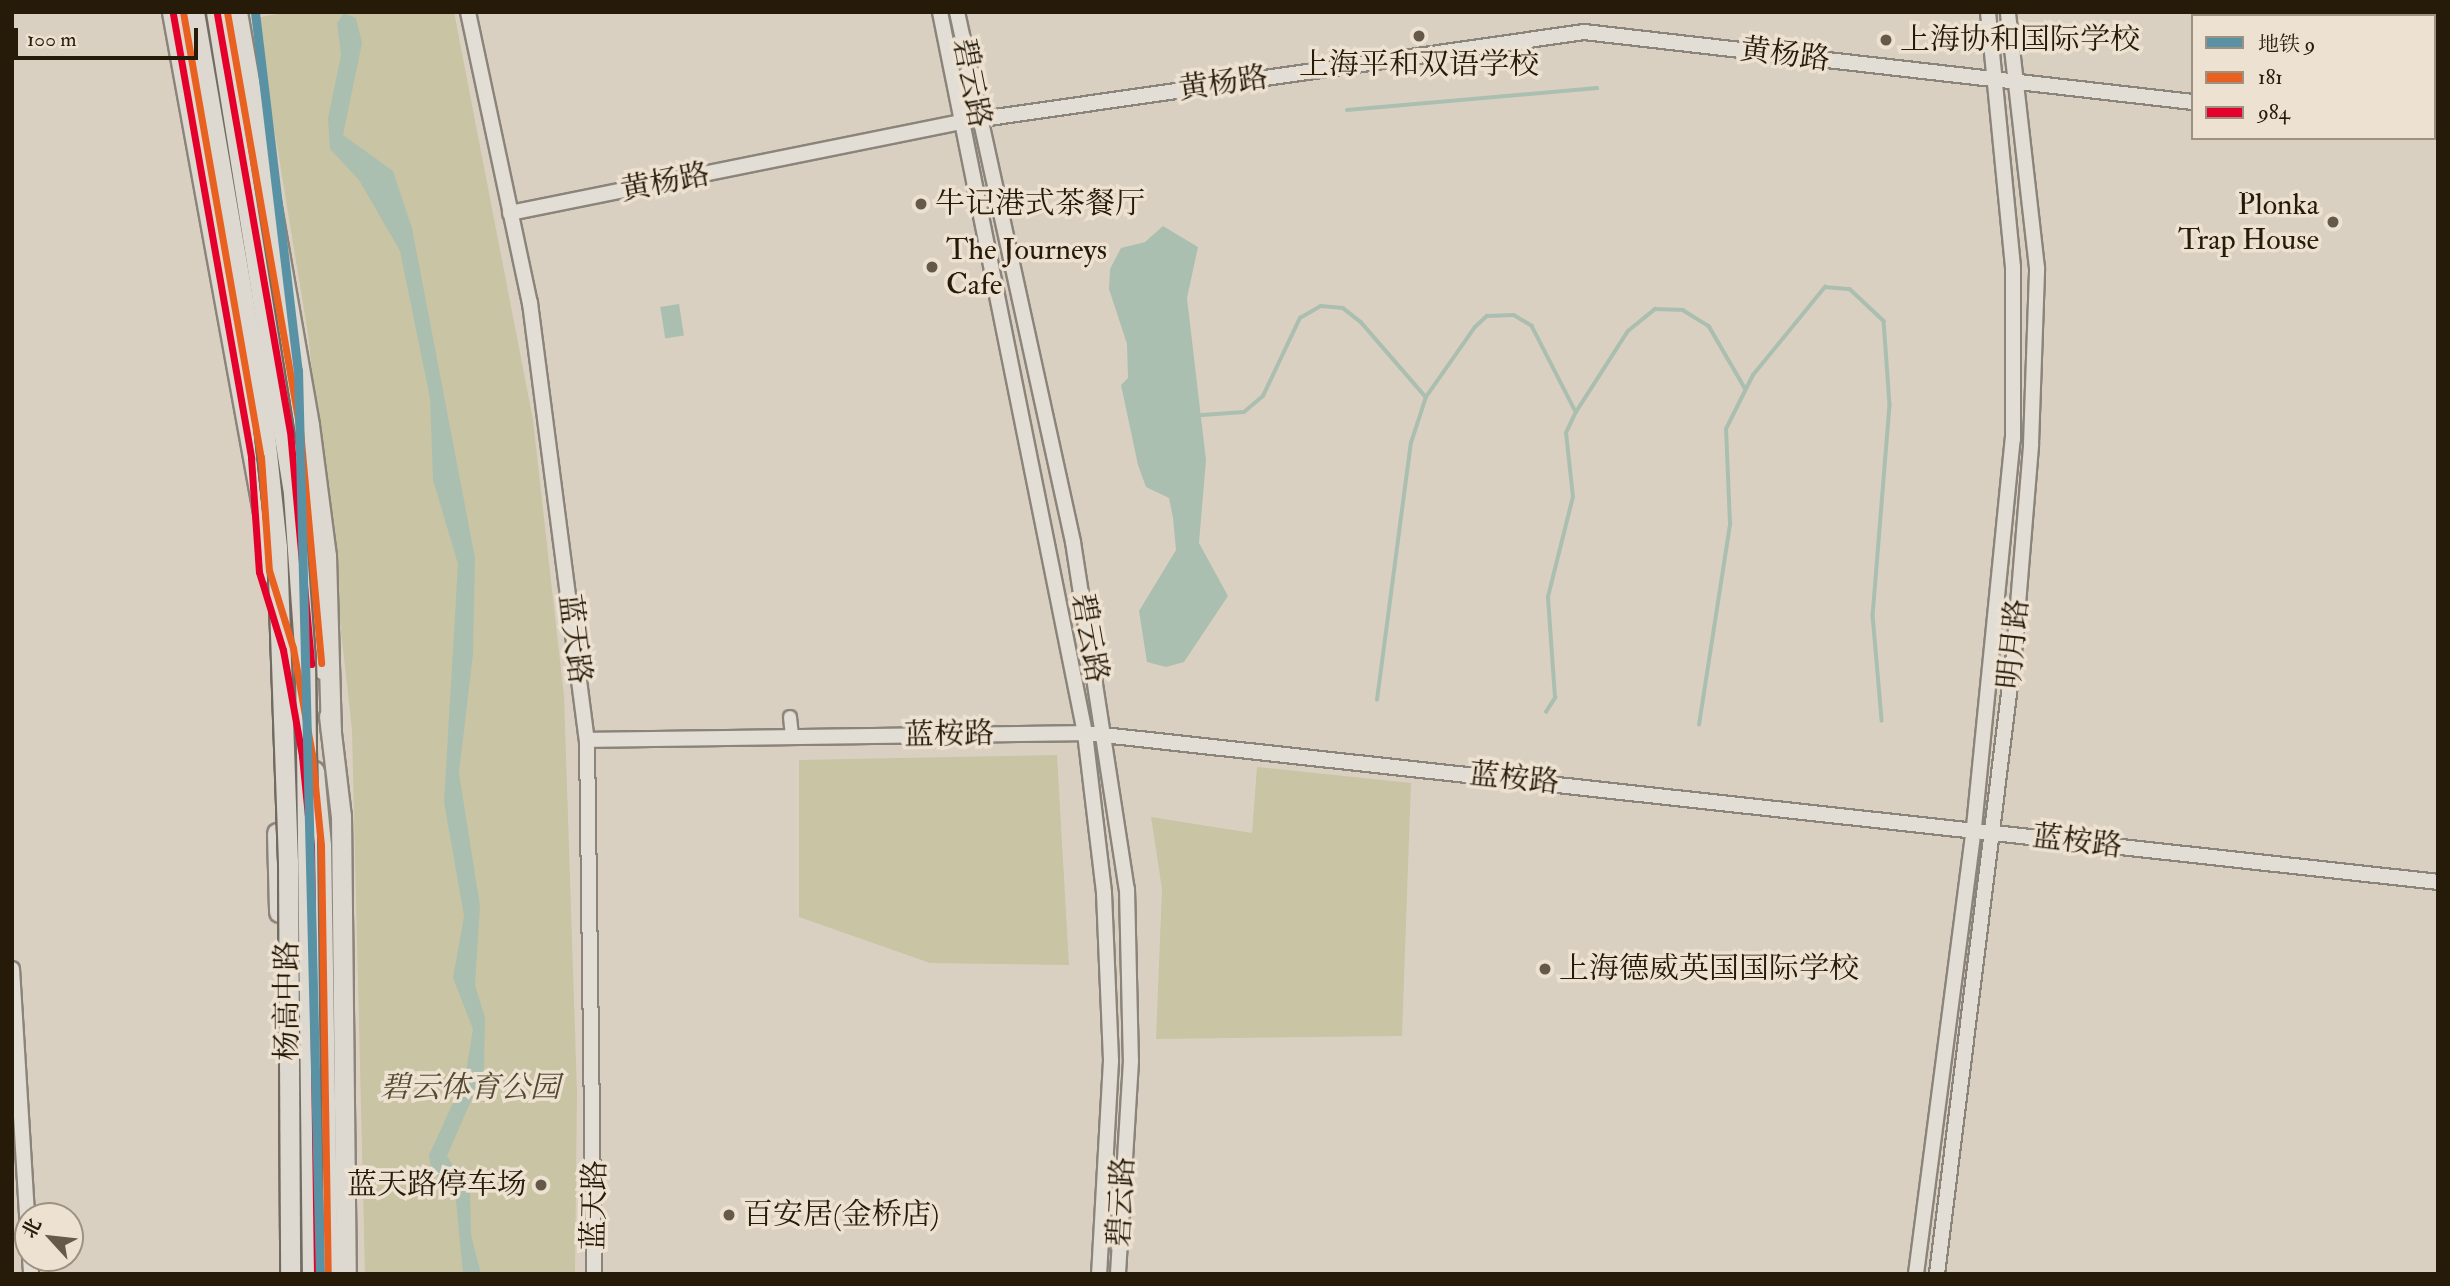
<!DOCTYPE html>
<meta charset="utf-8">
<style>
body{margin:0}
#map{position:relative;width:2450px;height:1286px;overflow:hidden;background:#dad0c2;font-family:"IM FELL Double Pica","Noto Serif SC",serif}
div>[style]{position:absolute}
.green>*{inset:0;background:#c9c4a3}
.water>*{inset:0;background:#abbfb0;transform-origin:0 0}
.stream>*{height:3.5px;margin:-1.75px;padding:0 1.75px;transform-origin:1.75px;border-radius:1.75px;background:#abbfb0}
.roads{filter:drop-shadow(2px 0 #8b847a) drop-shadow(-2px 0 #8b847a) drop-shadow(0 2px #8b847a) drop-shadow(0 -2px #8b847a)}
.minor>*{height:12px;margin:-6px;padding:0 6px;transform-origin:6px;border-radius:6px;background:#e2ded6}
.tertiary>*{height:14px;margin:-7px;padding:0 7px;transform-origin:7px;border-radius:7px;background:#e2ded6}
.primary>*{height:19px;margin:-9.5px;padding:0 9.5px;transform-origin:9.5px;border-radius:9.5px;background:#ddd8d0}
.trunk>*{height:19px;margin:-9.5px;padding:0 9.5px;transform-origin:9.5px;border-radius:9.5px;background:#ddd8d0}
.bridges{filter:drop-shadow(2px 0 #726b61) drop-shadow(-2px 0 #726b61) drop-shadow(0 2px #726b61) drop-shadow(0 -2px #726b61)}
.trunk-bridge>*{height:19px;margin:-9.5px;padding:0 9.5px;transform-origin:9.5px;border-radius:9.5px;background:#ddd8d0}
.bus-1>*{height:7px;margin:-3.5px;padding:0 3.5px;transform-origin:3.5px;border-radius:3.5px;background:#e86121}
.bus-2>*{height:7px;margin:-3.5px;padding:0 3.5px;transform-origin:3.5px;border-radius:3.5px;background:#e4002b}
.metro-1>*{height:9px;margin:-4.5px;padding:0 4.5px;transform-origin:4.5px;border-radius:4.5px;background:#5a92a5}
.dots>*{width:19px;height:19px;translate:-50% -50%;box-sizing:border-box;border:4px solid #ede2d1;border-radius:50%}
span{translate:-50% -50%;white-space:nowrap;text-align:center;line-height:1.15;-webkit-text-stroke:7px #ede2d1;paint-order:stroke}
.poi-label{font-size:30px;color:#261a09}
.left{translate:0 -50%;text-align:left}
.right{translate:-100% -50%;text-align:right}
.street-label{font-size:30px;color:#261a09}
.park-label{font-size:30px;color:#534a30;font-style:italic}
.frame{position:absolute;inset:0;border:14px solid #261a09;pointer-events:none}
.legend{position:absolute;left:2191px;top:14px;width:245px;height:126px;box-sizing:border-box;background:#ede2d1;border:2px solid #9d9281;margin:0;padding:9px 12px;list-style:none;font-size:21px;color:#261a09}
.legend li{display:flex;align-items:center;gap:14px;height:35px}
.legend b{width:35px;border:2px solid #9d9281}
.north{position:absolute;left:14px;top:1202px;width:70px;height:70px;box-sizing:border-box;background:#ede2d1;border:2px solid #9d9281;border-radius:50%;rotate:297deg;font-size:19px;font-weight:700;line-height:28px;text-align:center;color:#261a09}
.north::after{content:'';display:block;margin:auto;width:24px;height:32px;background:#655a4a;clip-path:polygon(50% 0,100% 100%,50% 72%,0 100%)}
.scale{position:absolute;left:14px;top:28px;width:184px;height:32px;box-sizing:border-box;border:4px solid #261a09;border-top:0;padding-left:9px;font-size:21px;line-height:24px;white-space:nowrap;color:#261a09;-webkit-text-stroke:5px #ede2d1;paint-order:stroke}
</style>
<div id="map">
<div class="green">
<div style="clip-path:polygon(288px 12px,454px 12px,533px 420px,564px 696px,577px 1092px,575px 1274px,365px 1274px,352px 730px,308px 334px,256px 18px)"></div>
<div style="clip-path:polygon(1057px 755px,1069px 965px,930px 963px,799px 917px,799px 760px)"></div>
<div style="clip-path:polygon(1257px 767px,1411px 783px,1402px 1036px,1156px 1039px,1162px 889px,1151px 817px,1252px 833px)"></div>
</div>
<div class="water">
<div style="clip-path:polygon(344px 13px,356px 18px,362px 43px,343px 135px,393px 171px,412px 228px,475px 558px,473px 654px,459px 773px,480px 906px,475px 985px,485px 1018px,484px 1071px,447px 1156px,470px 1191px,471px 1235px,481px 1274px,463px 1274px,456px 1201px,431px 1169px,429px 1155px,465px 1077px,473px 1029px,453px 978px,464px 916px,444px 802px,458px 564px,433px 480px,430px 398px,400px 251px,359px 180px,330px 149px,328px 119px,341px 55px,337px 23px)"></div>
<div style="clip-path:polygon(1163px 226px,1198px 247px,1187px 298px,1206px 460px,1199px 543px,1228px 596px,1184px 662px,1166px 667px,1147px 662px,1139px 611px,1176px 550px,1173px 518px,1169px 498px,1146px 487px,1138px 465px,1121px 385px,1128px 378px,1127px 344px,1109px 289px,1110px 269px,1121px 248px,1145px 242px)"></div>
<div style="left:679px;top:304px;width:32px;height:19px;rotate:81deg"></div>
</div>
<div class="stream">
<div style="left:1347px;top:110px;width:251px;rotate:-5deg"></div>
<div style="left:1202px;top:415px;width:42px;rotate:-4.1deg"></div>
<div style="left:1244px;top:412px;width:25px;rotate:-40deg"></div>
<div style="left:1263px;top:396px;width:86px;rotate:-64.6deg"></div>
<div style="left:1300px;top:318px;width:24px;rotate:-30deg"></div>
<div style="left:1321px;top:306px;width:22px;rotate:5deg"></div>
<div style="left:1343px;top:308px;width:23px;rotate:38deg"></div>
<div style="left:1361px;top:322px;width:99px;rotate:49.1deg"></div>
<div style="left:1377px;top:700px;width:259px;rotate:-82.5deg"></div>
<div style="left:1411px;top:443px;width:48px;rotate:-71.9deg"></div>
<div style="left:1426px;top:397px;width:85px;rotate:-55deg"></div>
<div style="left:1475px;top:327px;width:16px;rotate:-43deg"></div>
<div style="left:1487px;top:316px;width:27px;rotate:-2deg"></div>
<div style="left:1514px;top:315px;width:21px;rotate:31deg"></div>
<div style="left:1532px;top:326px;width:97px;rotate:62.9deg"></div>
<div style="left:1546px;top:712px;width:17px;rotate:-57deg"></div>
<div style="left:1555px;top:698px;width:101px;rotate:-94deg"></div>
<div style="left:1548px;top:597px;width:103px;rotate:-76deg"></div>
<div style="left:1573px;top:497px;width:64px;rotate:-96.2deg"></div>
<div style="left:1566px;top:433px;width:23px;rotate:-65deg"></div>
<div style="left:1576px;top:412px;width:96px;rotate:-57.3deg"></div>
<div style="left:1628px;top:331px;width:35px;rotate:-39deg"></div>
<div style="left:1655px;top:309px;width:28px;rotate:2deg"></div>
<div style="left:1683px;top:310px;width:31px;rotate:32deg"></div>
<div style="left:1709px;top:326px;width:72px;rotate:59.9deg"></div>
<div style="left:1699px;top:725px;width:203px;rotate:-81.2deg"></div>
<div style="left:1730px;top:524px;width:95px;rotate:-92.4deg"></div>
<div style="left:1726px;top:429px;width:60px;rotate:-63.4deg"></div>
<div style="left:1753px;top:375px;width:114px;rotate:-50.7deg"></div>
<div style="left:1825px;top:287px;width:25px;rotate:5deg"></div>
<div style="left:1850px;top:289px;width:47px;rotate:43.3deg"></div>
<div style="left:1884px;top:321px;width:84px;rotate:85.9deg"></div>
<div style="left:1890px;top:405px;width:211px;rotate:94.6deg"></div>
<div style="left:1873px;top:615px;width:106px;rotate:85.1deg"></div>
</div>
<div class="roads">
<div class="minor">
<div style="left:790px;top:717px;width:20px;rotate:84deg"></div>
</div>
<div class="tertiary">
<div style="left:468px;top:12px;width:298px;rotate:78deg"></div>
<div style="left:530px;top:303px;width:441px;rotate:82.6deg"></div>
<div style="left:587px;top:740px;width:534px;rotate:89.25deg"></div>
<div style="left:940px;top:12px;width:735px;rotate:78.63deg"></div>
<div style="left:1085px;top:733px;width:161px;rotate:83.2deg"></div>
<div style="left:1104px;top:893px;width:168px;rotate:87.6deg"></div>
<div style="left:1111px;top:1061px;width:213px;rotate:93.2deg"></div>
<div style="left:957px;top:12px;width:543px;rotate:77.65deg"></div>
<div style="left:1073px;top:542px;width:351px;rotate:81.2deg"></div>
<div style="left:1127px;top:889px;width:172px;rotate:88.7deg"></div>
<div style="left:1131px;top:1061px;width:213px;rotate:93.5deg"></div>
<div style="left:2434px;top:128px;width:4px"></div>
<div style="left:510px;top:213px;width:460px;rotate:-11.4deg"></div>
<div style="left:961px;top:122px;width:629px;rotate:-8.22deg"></div>
<div style="left:1584px;top:32px;width:613px;rotate:6.56deg"></div>
<div style="left:587px;top:740px;width:498px;rotate:-0.8deg"></div>
<div style="left:1085px;top:733px;width:1361px;rotate:6.28deg"></div>
<div style="left:12px;top:969px;width:263px;rotate:86.5deg"></div>
<div style="left:30px;top:1258px;width:16px;rotate:86deg"></div>
<div style="left:1916px;top:1274px;width:451px;rotate:-82.6deg"></div>
<div style="left:1974px;top:827px;width:390px;rotate:-84.3deg"></div>
<div style="left:2013px;top:439px;width:172px;rotate:-90deg"></div>
<div style="left:2013px;top:267px;width:256px;rotate:-95.6deg"></div>
<div style="left:1937px;top:1274px;width:626px;rotate:-82.93deg"></div>
<div style="left:2014px;top:653px;width:210px;rotate:-85.3deg"></div>
<div style="left:2031px;top:444px;width:176px;rotate:-88deg"></div>
<div style="left:2037px;top:268px;width:258px;rotate:-96.5deg"></div>
</div>
<div class="primary">
<div style="left:183px;top:12px;width:55px;rotate:78.5deg"></div>
<div style="left:227px;top:12px;width:424px;rotate:80.1deg"></div>
<div style="left:300px;top:430px;width:240px;rotate:84.7deg"></div>
<div style="left:264px;top:507px;width:67px;rotate:84deg"></div>
<div style="left:282px;top:613px;width:75px;rotate:76.1deg"></div>
<div style="left:329px;top:716px;width:101px;rotate:83.2deg"></div>
<div style="left:341px;top:816px;width:458px;rotate:89.4deg"></div>
<div style="left:314px;top:771px;width:74px;rotate:84.6deg"></div>
<div style="left:321px;top:845px;width:429px;rotate:89.1deg"></div>
<div style="left:277px;top:833px;width:79px;rotate:88.5deg"></div>
</div>
<div class="trunk">
<div style="left:172px;top:12px;width:519px;rotate:79.69deg"></div>
<div style="left:237px;top:12px;width:419px;rotate:80.1deg"></div>
<div style="left:309px;top:425px;width:132px;rotate:82.6deg"></div>
<div style="left:326px;top:556px;width:175px;rotate:88.4deg"></div>
</div>
</div>
<div class="bridges">
<div class="trunk-bridge">
<div style="left:194px;top:12px;width:410px;rotate:80.3deg"></div>
<div style="left:263px;top:416px;width:132px;rotate:83.9deg"></div>
<div style="left:277px;top:547px;width:315px;rotate:88deg"></div>
<div style="left:288px;top:862px;width:412px;rotate:89.7deg"></div>
<div style="left:216px;top:12px;width:488px;rotate:80.9deg"></div>
<div style="left:293px;top:494px;width:167px;rotate:85.9deg"></div>
<div style="left:305px;top:661px;width:613px;rotate:89.35deg"></div>
</div>
</div>
<div class="bus-1">
<div style="left:183px;top:12px;width:452px;rotate:80.1deg"></div>
<div style="left:261px;top:457px;width:113px;rotate:86deg"></div>
<div style="left:269px;top:570px;width:82px;rotate:72.9deg"></div>
<div style="left:293px;top:648px;width:109px;rotate:79.9deg"></div>
<div style="left:312px;top:755px;width:90px;rotate:84.3deg"></div>
<div style="left:321px;top:845px;width:429px;rotate:89.1deg"></div>
<div style="left:227px;top:12px;width:424px;rotate:80.1deg"></div>
<div style="left:300px;top:430px;width:234px;rotate:84.8deg"></div>
</div>
<div class="bus-2">
<div style="left:173px;top:14px;width:451px;rotate:80deg"></div>
<div style="left:251px;top:458px;width:114px;rotate:86deg"></div>
<div style="left:259px;top:572px;width:82px;rotate:72.9deg"></div>
<div style="left:283px;top:650px;width:108px;rotate:79.8deg"></div>
<div style="left:302px;top:756px;width:90px;rotate:84.3deg"></div>
<div style="left:311px;top:846px;width:428px;rotate:89.2deg"></div>
<div style="left:217px;top:14px;width:423px;rotate:80.1deg"></div>
<div style="left:290px;top:431px;width:234px;rotate:84.8deg"></div>
</div>
<div class="metro-1">
<div style="left:255px;top:12px;width:361px;rotate:83.2deg"></div>
<div style="left:298px;top:370px;width:904px;rotate:88.61deg"></div>
</div>
<div class="dots">
<div style="left:1419px;top:36px;background:#655a4a"></div>
<div style="left:1886px;top:40px;background:#655a4a"></div>
<div style="left:921px;top:204px;background:#655a4a"></div>
<div style="left:2333px;top:222px;background:#655a4a"></div>
<div style="left:932px;top:267px;background:#655a4a"></div>
<div style="left:1545px;top:969px;background:#655a4a"></div>
<div style="left:541px;top:1185px;background:#655a4a"></div>
<div style="left:729px;top:1215px;background:#655a4a"></div>
</div>
<div class="poi-label">
<span class="left" style="left:1900px;top:40px">上海协和国际学校</span>
<span style="left:1419px;top:65px">上海平和双语学校</span>
<span class="left" style="left:935px;top:204px">牛记港式茶餐厅</span>
<span class="right" style="left:2319px;top:222px">Plonka<br>Trap House</span>
<span class="left" style="left:946px;top:267px">The Journeys<br>Cafe</span>
<span class="left" style="left:1559px;top:969px">上海德威英国国际学校</span>
<span class="right" style="left:527px;top:1185px">蓝天路停车场</span>
<span class="left" style="left:743px;top:1215px">百安居(金桥店)</span>
</div>
<div class="street-label">
<span style="left:1785px;top:55px;rotate:7deg">黄杨路</span>
<span style="left:971px;top:83px;rotate:79deg">碧云路</span>
<span style="left:1223px;top:84px;rotate:-8deg">黄杨路</span>
<span style="left:665px;top:183px;rotate:-11deg">黄杨路</span>
<span style="left:1089px;top:638px;rotate:80deg">碧云路</span>
<span style="left:574px;top:639px;rotate:83deg">蓝天路</span>
<span style="left:2014px;top:644px;rotate:-84deg">明月路</span>
<span style="left:949px;top:735px;rotate:-1deg">蓝桉路</span>
<span style="left:1514px;top:779px;rotate:6deg">蓝桉路</span>
<span style="left:2077px;top:842px;rotate:7deg">蓝桉路</span>
<span style="left:288px;top:1001px;rotate:-90deg">杨高中路</span>
<span style="left:1122px;top:1202px;rotate:-87deg">碧云路</span>
<span style="left:595px;top:1205px;rotate:-89deg">蓝天路</span>
</div>
<div class="park-label">
<span style="left:470px;top:1088px">碧云体育公园</span>
</div>
<div class="frame"></div>
<ul class="legend">
<li><b style="height:9px;background:#5a92a5"></b>地铁 9</li>
<li><b style="height:9px;background:#e86121"></b>181</li>
<li><b style="height:9px;background:#e4002b"></b>984</li>
</ul>
<div class="north">北</div>
<div class="scale">100 m</div>
</div>
